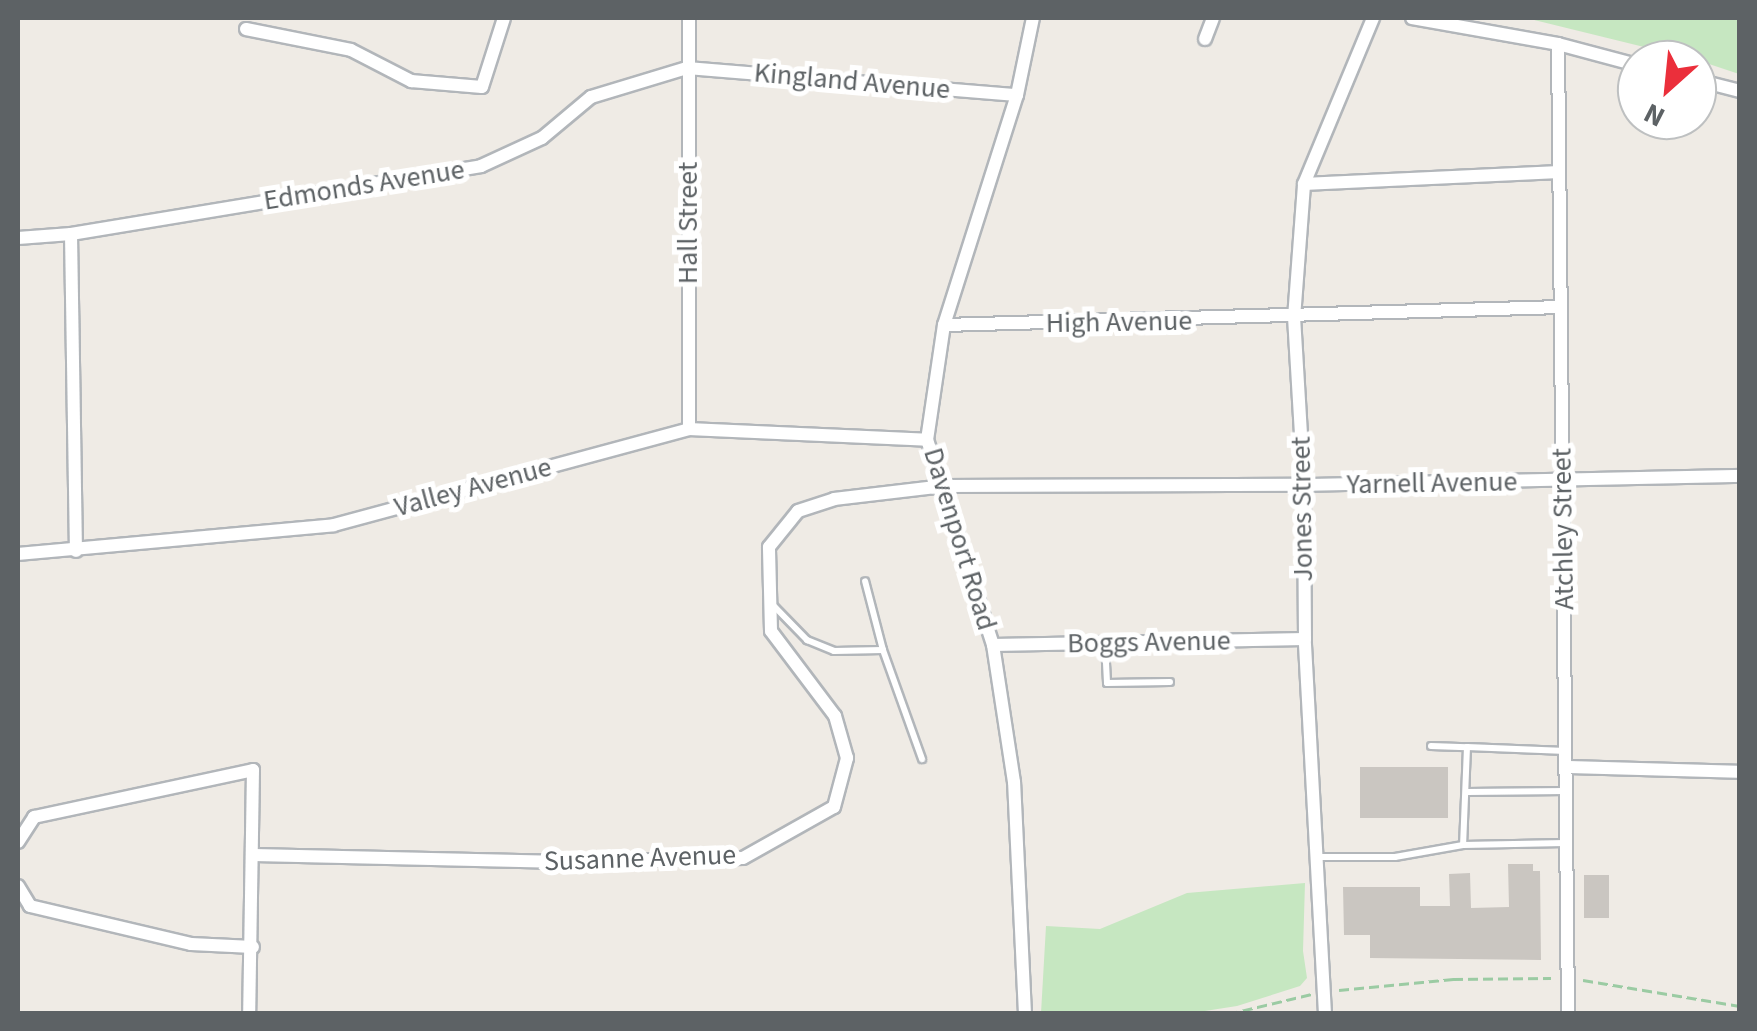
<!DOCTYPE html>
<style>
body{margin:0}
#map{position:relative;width:1757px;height:1031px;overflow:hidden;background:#efebe5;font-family:"Source Sans 3",sans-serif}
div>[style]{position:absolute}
.green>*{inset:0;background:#c6e7c1}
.building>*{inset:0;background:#cac6c1;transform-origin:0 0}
.path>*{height:2.5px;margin-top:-1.25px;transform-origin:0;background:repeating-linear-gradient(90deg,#9bcba3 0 10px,transparent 0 15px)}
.roads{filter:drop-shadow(2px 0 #b2b6ba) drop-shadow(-2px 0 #b2b6ba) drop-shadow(0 2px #b2b6ba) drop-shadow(0 -2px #b2b6ba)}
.lane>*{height:6px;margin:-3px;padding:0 3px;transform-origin:3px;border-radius:3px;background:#fff}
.street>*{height:12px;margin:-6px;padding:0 6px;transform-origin:6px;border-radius:6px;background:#fff}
span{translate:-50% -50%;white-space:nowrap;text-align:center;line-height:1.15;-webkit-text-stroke:10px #fff;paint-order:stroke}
.street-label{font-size:28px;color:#5d6265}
.frame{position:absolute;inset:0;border:20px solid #5d6265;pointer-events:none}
.north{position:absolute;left:1617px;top:40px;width:100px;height:100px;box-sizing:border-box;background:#fff;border:2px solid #bec0c1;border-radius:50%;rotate:207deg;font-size:28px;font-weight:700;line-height:40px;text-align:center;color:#5d6265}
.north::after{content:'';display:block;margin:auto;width:35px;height:45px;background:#eb2f3b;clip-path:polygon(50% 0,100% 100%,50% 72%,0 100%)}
</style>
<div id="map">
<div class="green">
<div style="clip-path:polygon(1526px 18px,1739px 18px,1739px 74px,1697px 60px)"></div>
<div style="clip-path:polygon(1305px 883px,1303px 951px,1307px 978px,1300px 986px,1237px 1006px,1192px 1013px,1041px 1013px,1046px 926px,1100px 929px,1187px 893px)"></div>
</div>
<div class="building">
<div style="left:1360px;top:767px;width:88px;height:51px"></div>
<div style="clip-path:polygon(1508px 864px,1533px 864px,1533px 871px,1540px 871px,1541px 960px,1370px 958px,1370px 935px,1344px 935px,1343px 887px,1420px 887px,1420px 906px,1450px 906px,1449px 874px,1470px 873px,1471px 908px,1509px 907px)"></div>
<div style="left:1584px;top:875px;width:25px;height:43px"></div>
</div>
<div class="path">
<div style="left:1583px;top:980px;width:159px;rotate:9.4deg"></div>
<div style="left:1339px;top:990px;width:115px;rotate:-5.5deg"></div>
<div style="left:1453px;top:979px;width:98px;rotate:-0.6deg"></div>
<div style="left:1228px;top:1014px;width:86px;rotate:-13.4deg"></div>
</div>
<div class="roads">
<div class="lane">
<div style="left:771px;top:603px;width:52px;rotate:45.8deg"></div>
<div style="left:807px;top:640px;width:29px;rotate:22deg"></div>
<div style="left:834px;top:651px;width:49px;rotate:-1.2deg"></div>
<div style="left:883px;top:650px;width:71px;rotate:-104.6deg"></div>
<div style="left:1105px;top:643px;width:40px;rotate:87.1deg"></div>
<div style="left:1107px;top:683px;width:63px;rotate:-0.9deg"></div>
<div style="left:883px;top:650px;width:116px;rotate:70.3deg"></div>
<div style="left:1431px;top:746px;width:36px;rotate:2deg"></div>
<div style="left:1467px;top:747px;width:98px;rotate:92.3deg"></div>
<div style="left:1467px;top:747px;width:99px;rotate:2.3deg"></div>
<div style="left:1467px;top:792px;width:99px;rotate:-0.6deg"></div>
<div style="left:1320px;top:857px;width:75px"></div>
<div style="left:1395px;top:857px;width:69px;rotate:-10deg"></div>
<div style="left:1463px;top:845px;width:102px;rotate:-1.1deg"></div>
</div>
<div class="street">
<div style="left:1412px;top:18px;width:148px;rotate:10.1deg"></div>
<div style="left:1558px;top:44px;width:82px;rotate:14.9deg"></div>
<div style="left:246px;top:29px;width:107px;rotate:11.3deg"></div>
<div style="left:351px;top:50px;width:68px;rotate:27.3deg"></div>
<div style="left:411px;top:81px;width:71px;rotate:4.8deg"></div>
<div style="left:482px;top:87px;width:72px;rotate:-72.3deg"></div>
<div style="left:1205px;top:39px;width:22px;rotate:-69deg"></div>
<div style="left:1558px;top:44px;width:970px;rotate:89.41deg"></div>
<div style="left:1697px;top:80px;width:44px;rotate:14.3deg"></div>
<div style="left:1304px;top:184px;width:255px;rotate:-2.7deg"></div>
<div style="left:71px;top:234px;width:317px;rotate:89.1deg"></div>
<div style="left:18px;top:238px;width:53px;rotate:-4.3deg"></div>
<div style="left:71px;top:234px;width:416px;rotate:-9.4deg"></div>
<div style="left:481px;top:166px;width:67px;rotate:-24.7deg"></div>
<div style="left:542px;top:138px;width:64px;rotate:-39.9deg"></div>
<div style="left:591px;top:97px;width:100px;rotate:-16.8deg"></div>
<div style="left:687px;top:68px;width:331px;rotate:4.7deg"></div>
<div style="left:944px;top:325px;width:617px;rotate:-1.67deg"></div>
<div style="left:689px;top:429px;width:411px;rotate:-90deg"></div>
<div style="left:18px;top:554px;width:317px;rotate:-5.2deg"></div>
<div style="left:334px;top:525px;width:368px;rotate:-15.1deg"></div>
<div style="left:689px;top:429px;width:238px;rotate:2.6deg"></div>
<div style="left:993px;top:645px;width:312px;rotate:-1.1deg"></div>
<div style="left:1566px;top:767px;width:174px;rotate:1.6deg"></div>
<div style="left:18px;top:842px;width:30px;rotate:-57deg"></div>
<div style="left:34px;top:817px;width:224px;rotate:-12.1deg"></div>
<div style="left:253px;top:770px;width:244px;rotate:90.9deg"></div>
<div style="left:254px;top:855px;width:310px;rotate:1.3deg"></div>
<div style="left:564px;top:862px;width:179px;rotate:-1.3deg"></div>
<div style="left:743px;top:858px;width:104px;rotate:-29.3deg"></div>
<div style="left:834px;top:807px;width:51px;rotate:-75.1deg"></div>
<div style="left:847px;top:758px;width:44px;rotate:-105.9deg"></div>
<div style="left:835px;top:716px;width:106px;rotate:-127deg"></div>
<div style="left:771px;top:631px;width:84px;rotate:-91.4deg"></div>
<div style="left:769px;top:547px;width:46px;rotate:-51.1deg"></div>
<div style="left:798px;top:511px;width:38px;rotate:-18deg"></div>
<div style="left:834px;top:499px;width:111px;rotate:-6.7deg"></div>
<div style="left:944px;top:486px;width:360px;rotate:-0.2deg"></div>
<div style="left:1304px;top:485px;width:436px;rotate:-1.2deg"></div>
<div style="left:18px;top:886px;width:23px;rotate:59deg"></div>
<div style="left:30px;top:906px;width:165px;rotate:13.3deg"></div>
<div style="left:191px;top:944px;width:62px;rotate:2.8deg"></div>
<div style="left:1025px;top:1014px;width:232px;rotate:-92.7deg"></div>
<div style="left:1014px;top:782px;width:139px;rotate:-98.7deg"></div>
<div style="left:993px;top:645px;width:215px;rotate:-107.8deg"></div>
<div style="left:927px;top:440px;width:116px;rotate:-81.6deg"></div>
<div style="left:944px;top:325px;width:241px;rotate:-72.4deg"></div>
<div style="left:1017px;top:95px;width:79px;rotate:-78.3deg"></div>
<div style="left:1325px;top:1014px;width:376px;rotate:-93.1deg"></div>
<div style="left:1305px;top:639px;width:154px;rotate:-90.4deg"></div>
<div style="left:1304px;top:485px;width:167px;rotate:-93.4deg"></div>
<div style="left:1294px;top:318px;width:134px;rotate:-85.7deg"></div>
<div style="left:1304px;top:184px;width:180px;rotate:-67.4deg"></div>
</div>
</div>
<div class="street-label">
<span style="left:852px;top:81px;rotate:5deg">Kingland Avenue</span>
<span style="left:364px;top:185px;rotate:-9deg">Edmonds Avenue</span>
<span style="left:688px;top:223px;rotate:-90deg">Hall Street</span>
<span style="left:1119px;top:322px;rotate:-1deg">High Avenue</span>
<span style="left:1432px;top:483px;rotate:-1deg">Yarnell Avenue</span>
<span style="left:473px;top:487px;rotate:-15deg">Valley Avenue</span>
<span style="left:1302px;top:509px;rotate:-91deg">Jones Street</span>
<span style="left:1563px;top:529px;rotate:-91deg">Atchley Street</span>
<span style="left:960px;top:539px;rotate:73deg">Davenport Road</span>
<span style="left:1149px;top:642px;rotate:-1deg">Boggs Avenue</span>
<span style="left:640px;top:858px;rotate:-2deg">Susanne Avenue</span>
</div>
<div class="frame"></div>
<div class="north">N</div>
</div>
